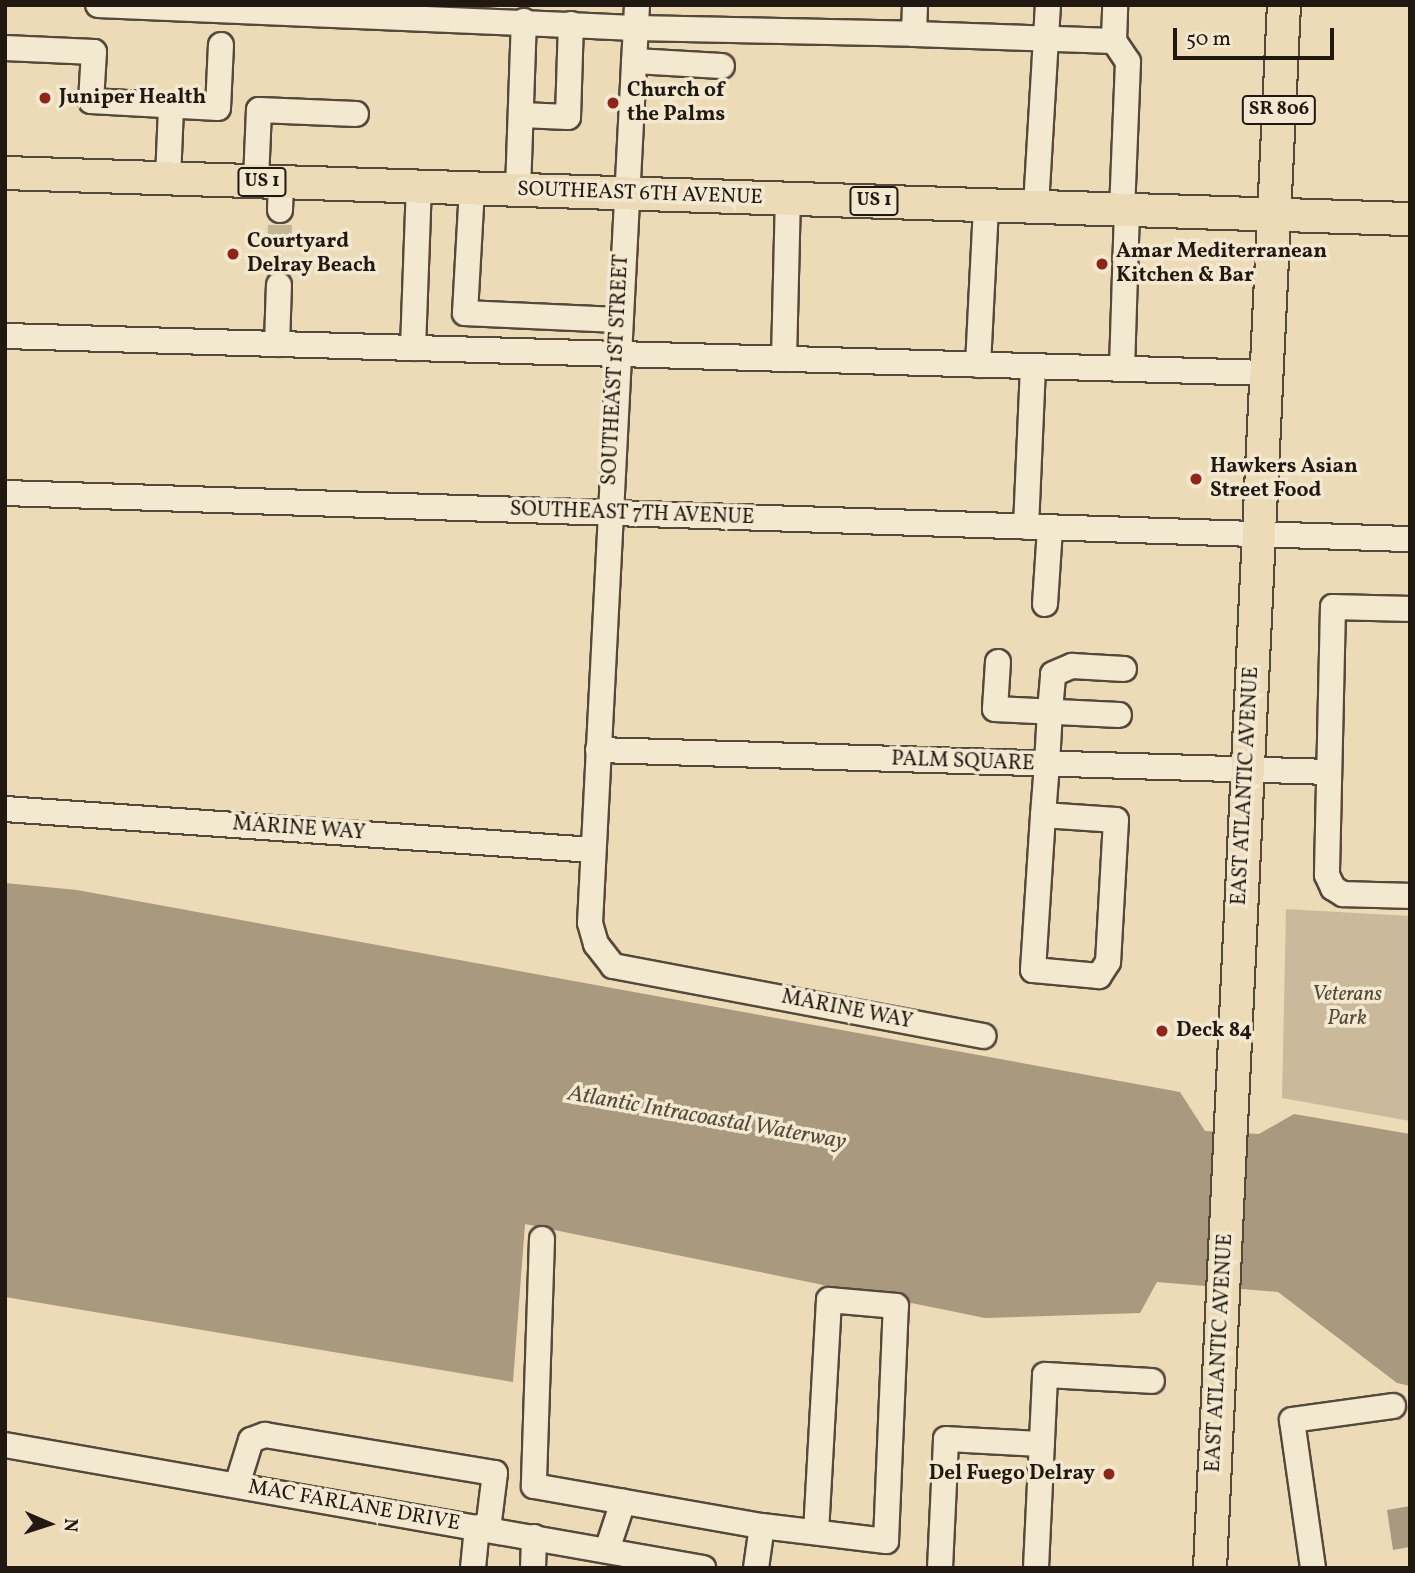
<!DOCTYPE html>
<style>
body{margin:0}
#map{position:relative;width:1415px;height:1573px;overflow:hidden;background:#eddbb7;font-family:Vollkorn,serif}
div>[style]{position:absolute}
.green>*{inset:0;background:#caba9b}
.water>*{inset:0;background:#a8997f}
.minor-tunnel>*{height:24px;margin-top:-12px;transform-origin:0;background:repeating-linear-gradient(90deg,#c4b496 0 24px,transparent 0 36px)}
.roads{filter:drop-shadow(2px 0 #54493a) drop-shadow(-2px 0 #54493a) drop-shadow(0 2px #54493a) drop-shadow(0 -2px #54493a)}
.minor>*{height:24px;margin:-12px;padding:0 12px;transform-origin:12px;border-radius:12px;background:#f3e8d0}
.major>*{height:32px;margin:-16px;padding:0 16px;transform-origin:16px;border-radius:16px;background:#eddbb7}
.dots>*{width:19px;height:19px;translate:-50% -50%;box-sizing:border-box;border:4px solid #f3e8d0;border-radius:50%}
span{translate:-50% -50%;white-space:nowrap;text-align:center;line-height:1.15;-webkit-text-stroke:7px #f3e8d0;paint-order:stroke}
.shield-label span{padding:2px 5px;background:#f3e8d0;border:2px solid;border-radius:5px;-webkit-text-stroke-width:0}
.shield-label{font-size:19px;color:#211811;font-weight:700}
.poi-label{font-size:21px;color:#211811;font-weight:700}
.left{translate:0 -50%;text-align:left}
.right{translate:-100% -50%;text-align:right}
.street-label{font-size:21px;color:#211811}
.park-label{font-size:21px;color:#54493a;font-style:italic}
.water-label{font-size:23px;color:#574c3d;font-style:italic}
.frame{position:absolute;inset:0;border:7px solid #211811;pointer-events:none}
.north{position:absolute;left:14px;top:1489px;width:70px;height:70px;-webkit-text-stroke:5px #f3e8d0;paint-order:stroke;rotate:93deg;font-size:19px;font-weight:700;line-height:28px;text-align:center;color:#211811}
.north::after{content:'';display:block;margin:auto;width:24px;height:32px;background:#211811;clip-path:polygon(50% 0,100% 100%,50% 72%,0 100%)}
.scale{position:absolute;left:1173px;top:28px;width:161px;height:32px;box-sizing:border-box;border:4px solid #211811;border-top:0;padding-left:9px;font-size:21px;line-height:24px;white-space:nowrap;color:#211811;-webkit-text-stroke:5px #f3e8d0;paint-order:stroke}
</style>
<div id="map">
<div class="green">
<div style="clip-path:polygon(1286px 909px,1410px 916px,1410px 1121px,1282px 1098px)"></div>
</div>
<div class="water">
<div style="clip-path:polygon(5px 883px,77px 890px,1180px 1092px,1205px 1131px,1259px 1134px,1294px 1114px,1410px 1134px,1410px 1386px,1397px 1383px,1278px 1292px,1157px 1282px,1140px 1313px,985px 1318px,525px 1224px,513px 1382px,5px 1297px)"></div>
<div style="clip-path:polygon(1410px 1506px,1410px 1547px,1393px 1550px,1387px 1510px)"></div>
</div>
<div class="minor-tunnel">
<div style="left:279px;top:285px;width:75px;rotate:-89.2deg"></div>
</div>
<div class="roads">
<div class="minor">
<div style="left:98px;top:5px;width:537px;rotate:2.45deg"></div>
<div style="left:635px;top:28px;width:279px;rotate:1.2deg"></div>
<div style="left:637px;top:5px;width:919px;rotate:92.93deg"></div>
<div style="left:590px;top:923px;width:22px;rotate:74deg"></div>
<div style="left:596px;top:944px;width:28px;rotate:52deg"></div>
<div style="left:613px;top:966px;width:377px;rotate:10.7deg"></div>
<div style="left:915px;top:5px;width:29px;rotate:92deg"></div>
<div style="left:914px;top:34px;width:200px;rotate:2deg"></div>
<div style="left:1114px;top:41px;width:36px;rotate:-88deg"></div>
<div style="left:1114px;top:41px;width:25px;rotate:56deg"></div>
<div style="left:1128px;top:62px;width:147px;rotate:92.3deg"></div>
<div style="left:5px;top:48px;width:89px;rotate:2.6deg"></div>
<div style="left:94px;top:52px;width:49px;rotate:93.5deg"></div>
<div style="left:91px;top:101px;width:127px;rotate:3.2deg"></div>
<div style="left:218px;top:108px;width:63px;rotate:-87.3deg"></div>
<div style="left:634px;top:61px;width:88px;rotate:3.3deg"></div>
<div style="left:521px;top:115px;width:47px;rotate:2.4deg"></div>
<div style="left:568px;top:117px;width:93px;rotate:-88.2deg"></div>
<div style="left:168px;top:179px;width:73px;rotate:-87.6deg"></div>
<div style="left:256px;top:181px;width:71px;rotate:-87.6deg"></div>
<div style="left:259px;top:110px;width:97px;rotate:2.4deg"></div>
<div style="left:472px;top:188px;width:125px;rotate:93.2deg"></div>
<div style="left:465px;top:313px;width:152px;rotate:2.6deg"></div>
<div style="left:518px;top:190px;width:169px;rotate:-88deg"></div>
<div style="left:1036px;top:206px;width:201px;rotate:-86.6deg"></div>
<div style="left:280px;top:210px;width:28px;rotate:-88deg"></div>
<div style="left:5px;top:336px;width:1264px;rotate:1.68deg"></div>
<div style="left:277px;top:344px;width:59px;rotate:-88.1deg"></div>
<div style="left:413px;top:348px;width:161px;rotate:-87.9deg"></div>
<div style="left:784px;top:359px;width:160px;rotate:-88.6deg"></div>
<div style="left:978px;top:365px;width:160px;rotate:-87.1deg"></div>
<div style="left:1122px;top:369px;width:160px;rotate:-88.2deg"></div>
<div style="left:5px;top:493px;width:1406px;rotate:1.88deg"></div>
<div style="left:1026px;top:527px;width:161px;rotate:-87.5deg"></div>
<div style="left:1045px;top:604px;width:76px;rotate:-86.2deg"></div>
<div style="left:1410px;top:609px;width:77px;rotate:-178.5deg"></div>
<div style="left:1333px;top:607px;width:268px;rotate:91.3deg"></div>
<div style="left:1327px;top:875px;width:14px;rotate:65deg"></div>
<div style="left:1333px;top:888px;width:12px;rotate:31deg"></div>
<div style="left:1343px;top:894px;width:67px;rotate:1.7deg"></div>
<div style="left:998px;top:662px;width:47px;rotate:93.7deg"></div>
<div style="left:995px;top:709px;width:124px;rotate:2.8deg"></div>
<div style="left:598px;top:750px;width:731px;rotate:1.72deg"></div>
<div style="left:5px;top:809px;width:589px;rotate:3.99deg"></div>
<div style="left:1043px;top:815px;width:73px;rotate:3.9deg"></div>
<div style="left:1116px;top:820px;width:142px;rotate:93.2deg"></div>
<div style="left:1108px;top:962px;width:17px;rotate:123deg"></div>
<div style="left:1099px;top:976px;width:66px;rotate:-174.8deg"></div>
<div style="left:1033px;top:970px;width:155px;rotate:-86.3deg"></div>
<div style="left:1043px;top:815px;width:51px;rotate:-85.5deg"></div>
<div style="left:1047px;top:764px;width:53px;rotate:-86.8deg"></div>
<div style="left:1050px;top:711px;width:37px;rotate:-85deg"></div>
<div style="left:1053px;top:674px;width:21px;rotate:-23deg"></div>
<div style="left:1072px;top:666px;width:52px;rotate:3.3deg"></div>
<div style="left:542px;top:1239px;width:247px;rotate:91.9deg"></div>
<div style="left:534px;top:1486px;width:231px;rotate:10deg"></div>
<div style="left:762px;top:1526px;width:125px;rotate:6.9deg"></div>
<div style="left:886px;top:1541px;width:235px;rotate:-87.6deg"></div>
<div style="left:896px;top:1306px;width:67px;rotate:-174.9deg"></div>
<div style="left:829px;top:1300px;width:232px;rotate:93.2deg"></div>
<div style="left:5px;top:1445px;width:709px;rotate:9.99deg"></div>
<div style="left:237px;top:1485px;width:47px;rotate:-72.7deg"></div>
<div style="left:251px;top:1440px;width:15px;rotate:-20deg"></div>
<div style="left:265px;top:1435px;width:233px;rotate:9.4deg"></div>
<div style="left:495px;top:1473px;width:56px;rotate:97.1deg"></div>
<div style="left:607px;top:1550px;width:51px;rotate:-71.6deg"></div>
<div style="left:473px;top:1568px;width:41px;rotate:-84.4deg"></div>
<div style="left:533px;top:1568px;width:31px;rotate:-88deg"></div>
<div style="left:756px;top:1568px;width:42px;rotate:-81.9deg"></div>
<div style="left:940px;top:1568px;width:129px;rotate:-87.3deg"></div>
<div style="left:946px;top:1439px;width:96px;rotate:3deg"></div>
<div style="left:1036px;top:1568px;width:193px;rotate:-87.3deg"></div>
<div style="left:1045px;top:1375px;width:107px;rotate:3.2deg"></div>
<div style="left:1313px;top:1568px;width:149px;rotate:-98.1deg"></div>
<div style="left:1292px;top:1420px;width:102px;rotate:-7.9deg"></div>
</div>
<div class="major">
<div style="left:5px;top:173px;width:1406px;rotate:1.88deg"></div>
<div style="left:1210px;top:1568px;width:1565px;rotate:-87.29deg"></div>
</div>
</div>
<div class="dots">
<div style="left:45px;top:98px;background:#8f2418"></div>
<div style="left:613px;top:103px;background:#8f2418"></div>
<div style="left:233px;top:254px;background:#8f2418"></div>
<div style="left:1102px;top:264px;background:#8f2418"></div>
<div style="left:1196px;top:479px;background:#8f2418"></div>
<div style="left:1162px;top:1031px;background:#8f2418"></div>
<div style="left:1109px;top:1474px;background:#8f2418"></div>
</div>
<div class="shield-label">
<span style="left:1279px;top:110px">SR 806</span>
<span style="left:262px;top:182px">US 1</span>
<span style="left:874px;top:201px">US 1</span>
</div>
<div class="poi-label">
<span class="left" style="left:627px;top:103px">Church of<br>the Palms</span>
<span class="left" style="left:59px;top:98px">Juniper Health</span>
<span class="left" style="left:247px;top:254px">Courtyard<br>Delray Beach</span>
<span class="left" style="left:1116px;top:264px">Amar Mediterranean<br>Kitchen &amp; Bar</span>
<span class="left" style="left:1210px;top:479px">Hawkers Asian<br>Street Food</span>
<span class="left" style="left:1176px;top:1031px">Deck 84</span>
<span class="right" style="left:1095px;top:1474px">Del Fuego Delray</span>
</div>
<div class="street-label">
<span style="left:640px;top:194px;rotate:2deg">SOUTHEAST 6TH AVENUE</span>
<span style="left:616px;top:370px;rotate:-87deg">SOUTHEAST 1ST STREET</span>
<span style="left:632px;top:514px;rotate:2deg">SOUTHEAST 7TH AVENUE</span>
<span style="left:963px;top:762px;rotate:2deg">PALM SQUARE</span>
<span style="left:1246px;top:786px;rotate:-87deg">EAST ATLANTIC AVENUE</span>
<span style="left:299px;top:829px;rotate:4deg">MARINE WAY</span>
<span style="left:847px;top:1010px;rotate:11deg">MARINE WAY</span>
<span style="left:1220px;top:1353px;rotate:-87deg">EAST ATLANTIC AVENUE</span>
<span style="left:354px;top:1506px;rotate:10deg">MAC FARLANE DRIVE</span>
</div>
<div class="park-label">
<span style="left:1347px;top:1007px">Veterans<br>Park</span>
</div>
<div class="water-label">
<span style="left:707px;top:1118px;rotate:10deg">Atlantic Intracoastal Waterway</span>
</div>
<div class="frame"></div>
<div class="north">N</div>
<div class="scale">50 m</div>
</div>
